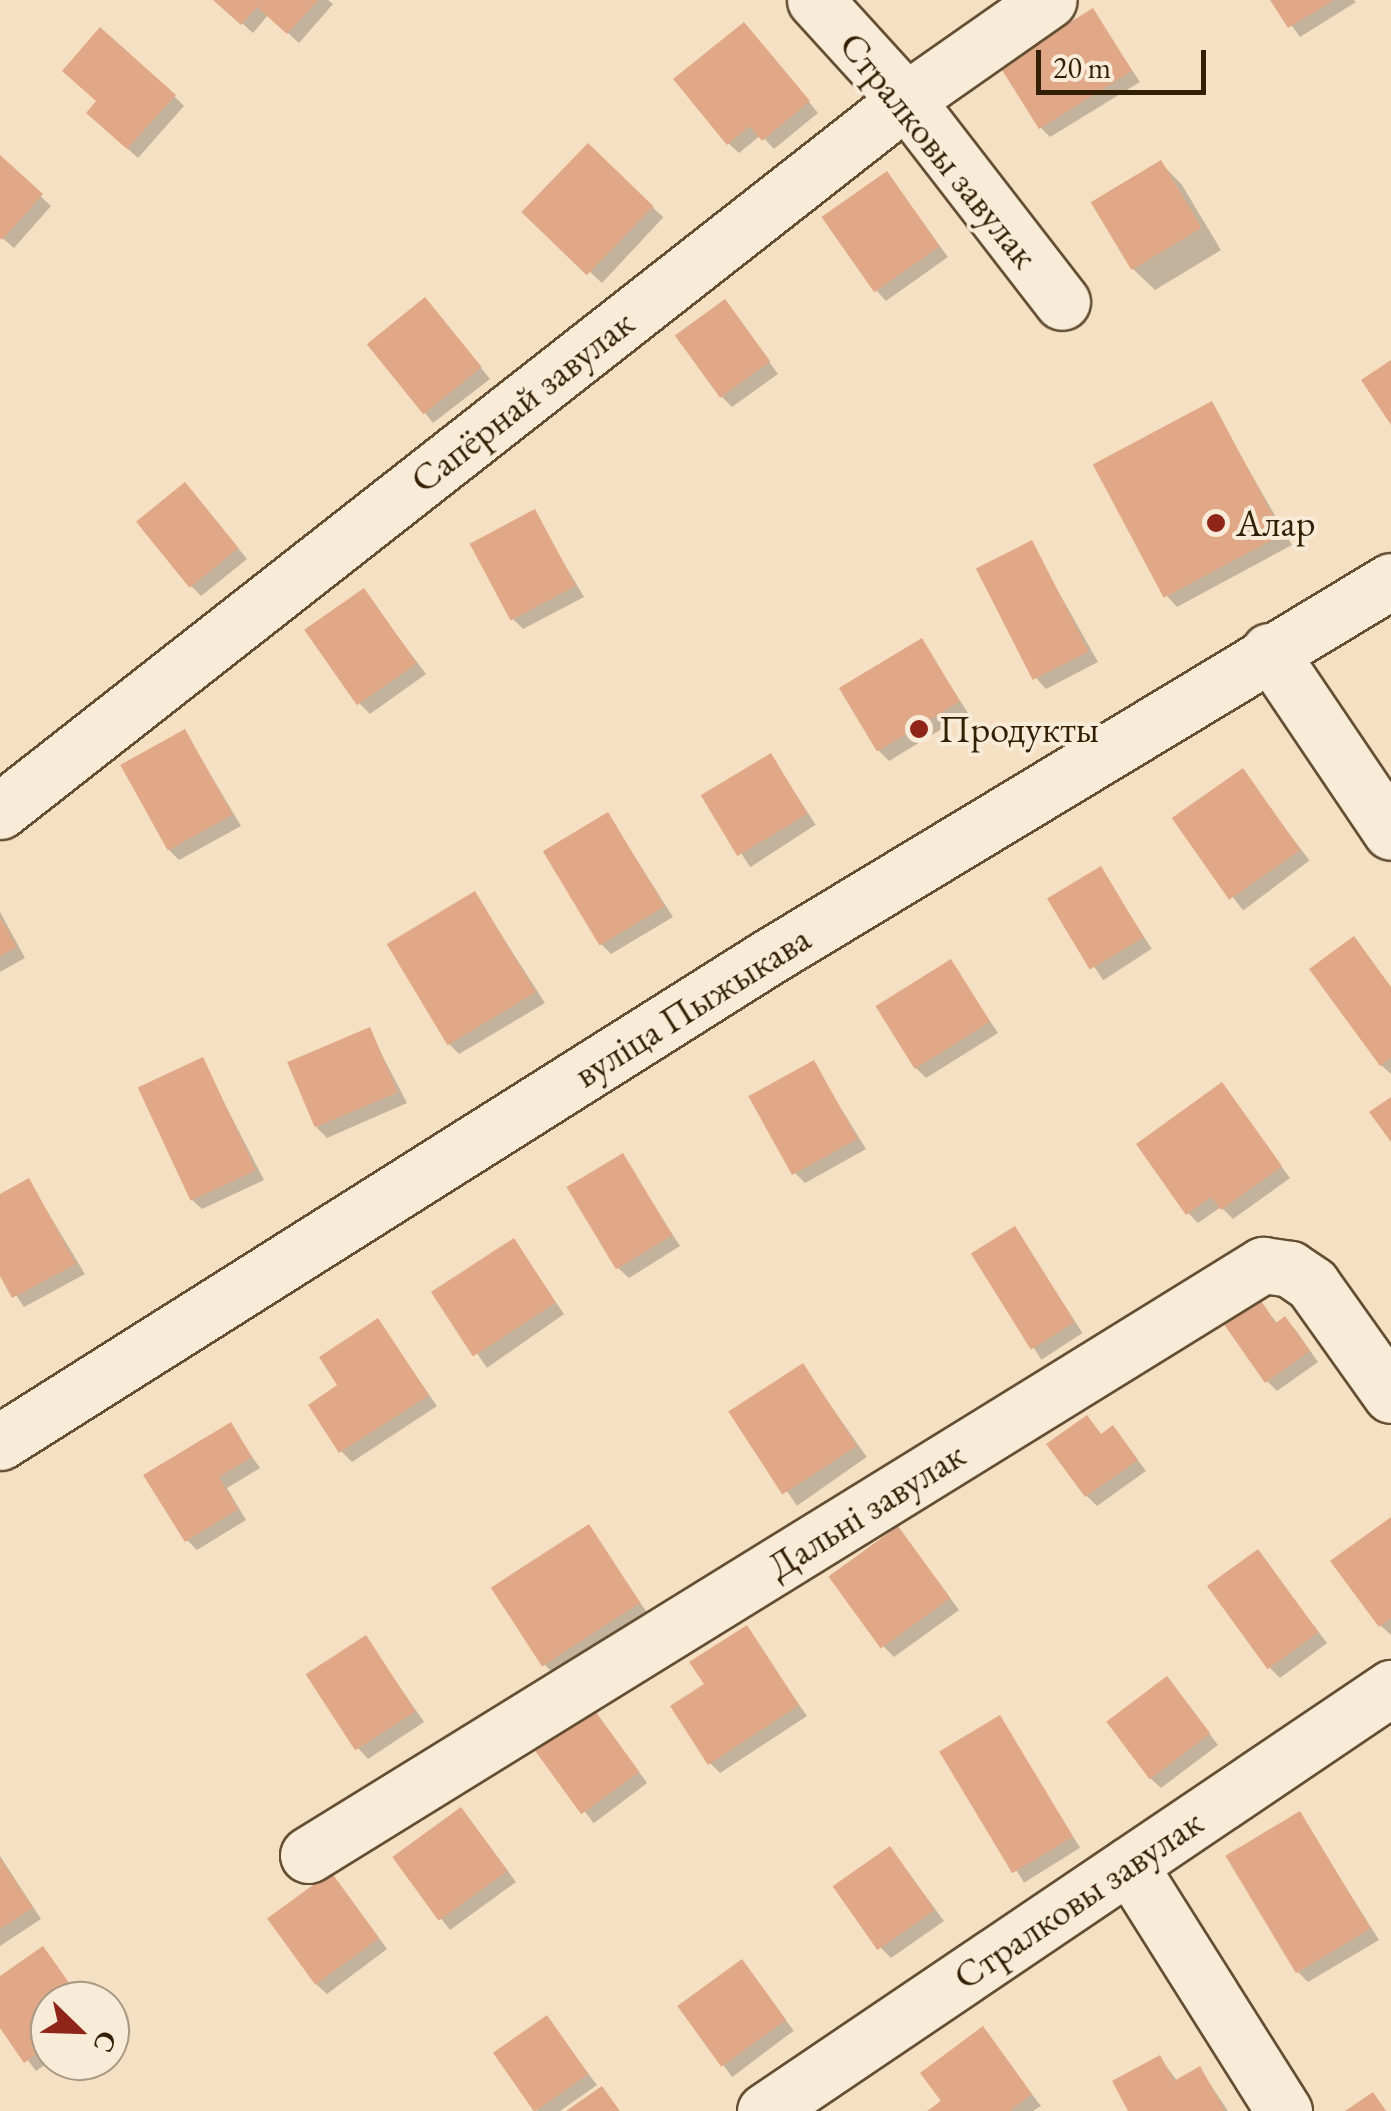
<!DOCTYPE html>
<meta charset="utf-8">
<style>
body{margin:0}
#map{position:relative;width:1391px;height:2111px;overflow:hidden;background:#f5e0c3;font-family:"EB Garamond",serif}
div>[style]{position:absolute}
.shadow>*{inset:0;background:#0003;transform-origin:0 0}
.building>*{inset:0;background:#e0a886;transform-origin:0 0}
.roads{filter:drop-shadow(2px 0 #644f33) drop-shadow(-2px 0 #644f33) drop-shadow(0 2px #644f33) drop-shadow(0 -2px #644f33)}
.minor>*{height:55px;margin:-27.5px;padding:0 27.5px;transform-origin:27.5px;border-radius:27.5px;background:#f8ebd8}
.dots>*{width:28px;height:28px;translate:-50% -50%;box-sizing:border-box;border:5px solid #f8ebd8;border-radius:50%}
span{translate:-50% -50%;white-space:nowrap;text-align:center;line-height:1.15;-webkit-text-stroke:8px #f8ebd8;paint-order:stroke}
.street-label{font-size:38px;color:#331f03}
.poi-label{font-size:38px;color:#331f03}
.left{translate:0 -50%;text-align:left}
.north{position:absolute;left:30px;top:1981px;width:100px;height:100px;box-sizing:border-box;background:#f8ebd8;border:2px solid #a99983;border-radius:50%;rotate:113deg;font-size:28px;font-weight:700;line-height:40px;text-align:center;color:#331f03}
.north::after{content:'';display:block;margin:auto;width:35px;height:45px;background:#8f2418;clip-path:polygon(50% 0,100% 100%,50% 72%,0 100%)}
.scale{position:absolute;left:1036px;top:50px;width:170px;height:45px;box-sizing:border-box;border:5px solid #331f03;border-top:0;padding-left:12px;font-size:30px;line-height:35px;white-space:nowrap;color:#331f03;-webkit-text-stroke:8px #f8ebd8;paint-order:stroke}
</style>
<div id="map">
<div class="shadow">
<div style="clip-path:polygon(216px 0,328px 0,333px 4px,299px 43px,268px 15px,253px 33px)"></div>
<div style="clip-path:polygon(1273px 0,1354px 0,1356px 2px,1300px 37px)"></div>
<div style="clip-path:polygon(1093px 12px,1140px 82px,1050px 137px,1040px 127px)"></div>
<div style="clip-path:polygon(754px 35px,818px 113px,774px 149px,761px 135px,739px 153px,728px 143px)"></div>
<div style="clip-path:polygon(174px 96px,184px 106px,138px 158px,99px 123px,99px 102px)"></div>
<div style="left:588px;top:147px;width:103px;height:90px;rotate:43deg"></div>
<div style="clip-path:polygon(0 158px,51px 206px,14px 248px,0 236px)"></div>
<div style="clip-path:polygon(1161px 163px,1182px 185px,1221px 250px,1155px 290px,1133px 269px)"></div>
<div style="clip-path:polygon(887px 174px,948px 257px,886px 301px,876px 290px)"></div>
<div style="clip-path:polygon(435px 310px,490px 379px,433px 423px,370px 345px)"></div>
<div style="clip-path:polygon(734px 313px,778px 374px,732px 407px,721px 396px)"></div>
<div style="clip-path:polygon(1211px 404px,1292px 545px,1177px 607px,1167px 596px)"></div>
<div style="clip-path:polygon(195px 495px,247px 559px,201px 596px,191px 586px)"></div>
<div style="clip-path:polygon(534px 513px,584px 597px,523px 629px,513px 619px)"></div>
<div style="clip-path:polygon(1031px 543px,1098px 662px,1046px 689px,1036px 678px)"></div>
<div style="clip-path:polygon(364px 592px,426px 674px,370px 714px,360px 704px)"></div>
<div style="clip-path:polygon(922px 642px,968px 713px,889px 761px,879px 751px)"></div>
<div style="clip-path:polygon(185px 732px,241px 826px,179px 860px,169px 850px)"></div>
<div style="left:771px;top:756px;width:82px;height:78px;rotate:57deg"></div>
<div style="left:1242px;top:771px;width:112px;height:83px;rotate:53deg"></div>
<div style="clip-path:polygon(608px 815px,673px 917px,611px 954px,601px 944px)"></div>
<div style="left:1100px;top:869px;width:95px;height:58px;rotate:57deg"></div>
<div style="clip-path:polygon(475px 894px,545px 1003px,459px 1054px,449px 1044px)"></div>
<div style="clip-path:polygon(0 912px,25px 958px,0 972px)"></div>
<div style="clip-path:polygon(1354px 939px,1391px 987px,1391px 1074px,1381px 1065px)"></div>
<div style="clip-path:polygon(951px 963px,998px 1033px,926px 1078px,916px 1068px)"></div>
<div style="clip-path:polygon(369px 1030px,407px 1103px,327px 1138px,317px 1128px)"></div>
<div style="clip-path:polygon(202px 1060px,264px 1180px,202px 1209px,191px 1199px)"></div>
<div style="clip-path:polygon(813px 1063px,866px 1149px,805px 1183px,795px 1173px)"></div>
<div style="clip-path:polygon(1222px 1086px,1290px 1178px,1233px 1219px,1221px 1207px,1198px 1223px,1188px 1213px)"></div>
<div style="clip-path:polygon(622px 1156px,680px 1246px,629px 1278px,618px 1268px)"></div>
<div style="clip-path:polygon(29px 1181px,85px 1274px,24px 1307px,0 1271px,0 1197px)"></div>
<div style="left:1015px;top:1229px;width:124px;height:49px;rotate:57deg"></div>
<div style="left:513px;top:1241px;width:89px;height:94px;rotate:55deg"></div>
<div style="clip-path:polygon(1256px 1298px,1278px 1324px,1285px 1319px,1295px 1329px,1318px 1362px,1277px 1391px,1267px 1381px)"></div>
<div style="clip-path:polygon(378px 1321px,437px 1406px,352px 1462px,341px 1451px,341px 1386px)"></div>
<div style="left:803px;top:1366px;width:111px;height:85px;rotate:55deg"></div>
<div style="clip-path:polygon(1087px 1418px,1102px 1436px,1113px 1428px,1146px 1471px,1097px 1506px,1087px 1496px)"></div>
<div style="clip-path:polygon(230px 1425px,260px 1468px,227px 1488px,246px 1520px,197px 1550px,187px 1540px)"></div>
<div style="clip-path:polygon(1391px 1520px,1391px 1635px,1380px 1625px)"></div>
<div style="clip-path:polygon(589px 1527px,648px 1614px,555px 1675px,545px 1665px)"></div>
<div style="clip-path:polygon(898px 1529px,959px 1610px,894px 1657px,884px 1647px)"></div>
<div style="clip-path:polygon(1258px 1552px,1327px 1643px,1280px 1678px,1270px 1668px)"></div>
<div style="clip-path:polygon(746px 1628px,807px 1716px,720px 1773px,710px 1763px)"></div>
<div style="clip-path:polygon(366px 1638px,424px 1722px,368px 1759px,358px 1748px)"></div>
<div style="clip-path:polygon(1167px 1679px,1218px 1745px,1161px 1788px,1150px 1778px)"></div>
<div style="left:593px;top:1711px;width:90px;height:67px;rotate:53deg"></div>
<div style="left:999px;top:1718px;width:153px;height:66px;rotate:58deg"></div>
<div style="clip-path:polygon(1300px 1815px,1379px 1940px,1308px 1982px,1298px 1972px)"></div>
<div style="clip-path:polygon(471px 1821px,516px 1882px,450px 1930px,395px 1858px)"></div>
<div style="clip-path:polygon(0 1856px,41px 1919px,0 1946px)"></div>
<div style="clip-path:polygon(899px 1860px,944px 1921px,891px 1958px,881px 1948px)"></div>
<div style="clip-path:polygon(341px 1886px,387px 1949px,327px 1994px,316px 1984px)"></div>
<div style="clip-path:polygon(43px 1950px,82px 2001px,50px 2001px,51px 2061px,36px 2071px,0 2024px,0 1979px)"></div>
<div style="left:742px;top:1962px;width:86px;height:77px;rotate:53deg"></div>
<div style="clip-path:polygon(547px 2018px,597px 2085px,560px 2111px,537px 2111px,496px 2054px)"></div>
<div style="clip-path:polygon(983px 2030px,1041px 2106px,1033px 2111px,934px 2111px)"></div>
<div style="clip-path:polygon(1160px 2058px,1178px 2082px,1200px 2069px,1228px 2111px,1131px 2111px)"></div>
</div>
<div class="building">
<div style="clip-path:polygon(213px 0,318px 0,287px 34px,257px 7px,241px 25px)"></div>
<div style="clip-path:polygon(1270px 0,1334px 0,1288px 28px)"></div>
<div style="left:1093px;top:8px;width:74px;height:110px;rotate:58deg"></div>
<div style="clip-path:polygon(744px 22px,810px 101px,762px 141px,750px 126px,727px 145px,673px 79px)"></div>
<div style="clip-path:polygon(100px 27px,176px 95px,127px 149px,86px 113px,96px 101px,62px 71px)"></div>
<div style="left:588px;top:143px;width:91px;height:96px;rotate:44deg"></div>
<div style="clip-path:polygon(0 155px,43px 194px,2px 240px,0 238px)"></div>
<div style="left:1161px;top:160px;width:79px;height:82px;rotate:59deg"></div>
<div style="left:887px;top:171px;width:92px;height:80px;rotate:55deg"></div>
<div style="left:425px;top:297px;width:90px;height:75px;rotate:51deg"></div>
<div style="left:725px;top:299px;width:77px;height:62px;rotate:54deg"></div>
<div style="clip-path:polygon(1391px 360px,1391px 425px,1361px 380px)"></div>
<div style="left:1212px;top:401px;width:151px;height:135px;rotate:62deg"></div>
<div style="left:185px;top:482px;width:85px;height:63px;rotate:51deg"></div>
<div style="left:535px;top:509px;width:87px;height:74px;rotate:62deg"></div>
<div style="left:1032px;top:540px;width:125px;height:63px;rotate:63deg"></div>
<div style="left:364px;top:588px;width:92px;height:73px;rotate:55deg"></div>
<div style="left:922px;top:638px;width:74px;height:97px;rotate:59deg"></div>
<div style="left:185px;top:729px;width:98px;height:74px;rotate:61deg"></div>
<div style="left:771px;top:753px;width:71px;height:82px;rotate:59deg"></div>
<div style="left:1243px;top:768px;width:100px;height:87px;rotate:55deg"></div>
<div style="left:608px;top:812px;width:110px;height:76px;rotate:59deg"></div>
<div style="left:1101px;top:866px;width:83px;height:63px;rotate:59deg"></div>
<div style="left:475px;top:891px;width:118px;height:103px;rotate:59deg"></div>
<div style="clip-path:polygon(0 917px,17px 947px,0 956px)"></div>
<div style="clip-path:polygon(1354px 936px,1391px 987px,1391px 1058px,1380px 1066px,1309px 969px)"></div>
<div style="left:951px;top:959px;width:74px;height:89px;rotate:58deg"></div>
<div style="left:370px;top:1027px;width:71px;height:90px;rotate:67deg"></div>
<div style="left:203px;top:1057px;width:125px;height:72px;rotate:65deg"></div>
<div style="left:814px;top:1060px;width:90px;height:75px;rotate:61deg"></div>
<div style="clip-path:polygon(1222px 1082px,1282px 1166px,1221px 1210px,1211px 1197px,1186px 1215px,1136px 1144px)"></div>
<div style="clip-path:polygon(1391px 1097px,1391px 1142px,1369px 1112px)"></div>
<div style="left:623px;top:1153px;width:96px;height:66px;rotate:59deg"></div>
<div style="clip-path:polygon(29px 1178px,76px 1264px,12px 1298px,0 1276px,0 1194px)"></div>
<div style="left:1015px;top:1226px;width:113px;height:52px;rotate:58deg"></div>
<div style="left:514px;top:1238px;width:77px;height:99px;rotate:57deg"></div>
<div style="clip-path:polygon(1257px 1295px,1276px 1323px,1285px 1316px,1310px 1351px,1265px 1383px,1221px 1320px)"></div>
<div style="clip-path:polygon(378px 1318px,429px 1395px,339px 1453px,308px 1405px,337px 1385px,319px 1357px)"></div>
<div style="left:803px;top:1363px;width:99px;height:89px;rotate:57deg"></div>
<div style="clip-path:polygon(1087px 1415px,1101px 1434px,1113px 1425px,1138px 1460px,1085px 1497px,1046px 1444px)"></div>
<div style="clip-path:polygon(231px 1422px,252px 1457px,219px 1477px,238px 1509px,185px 1542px,143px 1475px)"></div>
<div style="clip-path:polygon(1391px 1517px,1391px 1618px,1379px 1627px,1330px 1561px)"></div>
<div style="left:589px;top:1524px;width:94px;height:117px;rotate:57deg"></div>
<div style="left:898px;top:1526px;width:89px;height:86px;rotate:54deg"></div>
<div style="left:1258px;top:1549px;width:103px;height:63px;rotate:54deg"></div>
<div style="clip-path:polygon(747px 1625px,799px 1705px,708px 1765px,670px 1706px,704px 1684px,689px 1662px)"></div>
<div style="left:366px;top:1635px;width:91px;height:72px;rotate:57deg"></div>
<div style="left:1167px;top:1676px;width:72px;height:76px;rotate:53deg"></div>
<div style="left:593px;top:1708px;width:79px;height:72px;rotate:54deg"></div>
<div style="left:1000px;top:1715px;width:142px;height:71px;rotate:59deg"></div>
<div style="left:461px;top:1807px;width:79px;height:85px;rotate:54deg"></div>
<div style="left:1300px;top:1811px;width:137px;height:87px;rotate:59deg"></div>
<div style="left:890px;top:1846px;width:78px;height:70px;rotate:55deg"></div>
<div style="clip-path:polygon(0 1858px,33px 1908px,0 1929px)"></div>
<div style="left:331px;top:1872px;width:82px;height:79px;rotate:54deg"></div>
<div style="clip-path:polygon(43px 1946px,82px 2001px,50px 2001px,50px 2044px,24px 2063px,0 2028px,0 1976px)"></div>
<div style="left:742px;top:1959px;width:75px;height:80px;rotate:54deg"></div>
<div style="left:547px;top:2015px;width:72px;height:66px;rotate:55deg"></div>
<div style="clip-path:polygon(983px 2026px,1032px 2094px,1010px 2111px,927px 2111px,941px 2101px,920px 2073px)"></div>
<div style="clip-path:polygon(1160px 2055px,1174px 2081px,1200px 2066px,1225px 2111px,1128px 2111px,1112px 2081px)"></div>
<div style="clip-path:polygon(602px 2086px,620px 2111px,566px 2111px)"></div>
<div style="clip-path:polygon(1373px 2092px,1386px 2111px,1345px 2111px)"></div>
</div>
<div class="roads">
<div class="minor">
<div style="left:815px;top:0;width:135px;rotate:47.7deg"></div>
<div style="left:906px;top:100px;width:255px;rotate:52.3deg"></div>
<div style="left:1269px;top:651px;width:218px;rotate:56deg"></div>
<div style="left:0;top:811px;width:1152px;rotate:-38.12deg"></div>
<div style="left:906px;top:100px;width:174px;rotate:-35deg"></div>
<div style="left:0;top:1442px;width:911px;rotate:-32.26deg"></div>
<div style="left:770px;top:956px;width:725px;rotate:-31.13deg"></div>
<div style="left:308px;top:1855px;width:1123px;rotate:-31.71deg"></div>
<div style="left:1263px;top:1265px;width:27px;rotate:8deg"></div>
<div style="left:1290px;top:1269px;width:27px;rotate:34deg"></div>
<div style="left:1312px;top:1284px;width:136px;rotate:54.6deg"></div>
<div style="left:1129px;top:1865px;width:291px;rotate:57.8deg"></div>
<div style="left:765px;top:2111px;width:756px;rotate:-34.05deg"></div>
</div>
</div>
<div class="dots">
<div style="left:1216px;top:523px;background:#8f2418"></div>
<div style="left:919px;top:729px;background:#8f2418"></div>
</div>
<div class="street-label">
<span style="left:939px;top:150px;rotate:51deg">Стралковы завулак</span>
<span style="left:522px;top:401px;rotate:-38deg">Сапёрнай завулак</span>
<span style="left:692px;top:1006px;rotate:-32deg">вуліца Пыжыкава</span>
<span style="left:866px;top:1510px;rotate:-32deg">Дальні завулак</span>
<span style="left:1078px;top:1899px;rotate:-34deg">Стралковы завулак</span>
</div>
<div class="poi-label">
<span class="left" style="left:1236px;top:523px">Алар</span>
<span class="left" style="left:939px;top:729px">Продукты</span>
</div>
<div class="north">С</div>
<div class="scale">20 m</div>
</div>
